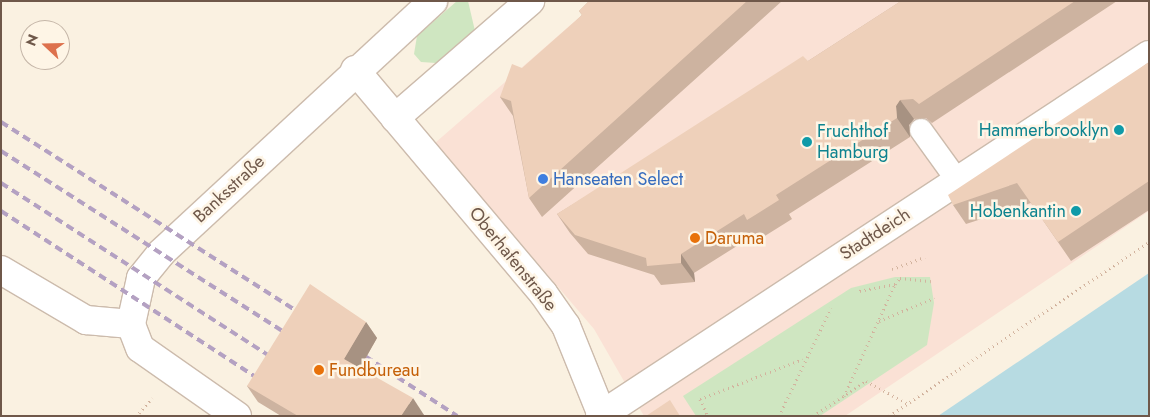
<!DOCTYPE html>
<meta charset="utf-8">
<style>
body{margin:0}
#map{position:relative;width:1150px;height:417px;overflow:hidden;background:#faf1e1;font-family:Jost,sans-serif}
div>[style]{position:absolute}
.commercial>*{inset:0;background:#fae1d5}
.green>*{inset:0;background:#cfe6c1}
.water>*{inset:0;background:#b7dbe2}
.path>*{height:3px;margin-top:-1.5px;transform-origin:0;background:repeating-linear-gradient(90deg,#d2b39e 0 1px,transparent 0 5px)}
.roads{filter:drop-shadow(1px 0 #ccbbac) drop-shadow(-1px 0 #ccbbac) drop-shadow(0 1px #ccbbac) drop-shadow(0 -1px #ccbbac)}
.lane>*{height:22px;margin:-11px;padding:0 11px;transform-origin:11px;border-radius:11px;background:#fff}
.street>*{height:28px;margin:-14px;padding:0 14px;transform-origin:14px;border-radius:14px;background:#fff}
.rail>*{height:4px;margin-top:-2px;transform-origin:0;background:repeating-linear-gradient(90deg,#b4a1c2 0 8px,transparent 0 13px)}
.wall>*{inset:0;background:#cdb3a0}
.shaded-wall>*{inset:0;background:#a79282}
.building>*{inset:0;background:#eed0ba}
.dots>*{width:14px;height:14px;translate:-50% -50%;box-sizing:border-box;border:2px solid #fef5e6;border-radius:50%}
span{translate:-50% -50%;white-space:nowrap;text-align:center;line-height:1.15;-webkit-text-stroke:5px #fef5e6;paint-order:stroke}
.culture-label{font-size:18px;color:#0d838f}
.right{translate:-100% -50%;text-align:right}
.left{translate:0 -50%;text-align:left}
.shop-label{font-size:18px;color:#366cbe}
.street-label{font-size:18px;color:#6f584a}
.food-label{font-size:18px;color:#c56008}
.frame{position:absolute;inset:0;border:2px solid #6f584a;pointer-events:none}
.north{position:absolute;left:20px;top:20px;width:50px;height:50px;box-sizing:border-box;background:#fef5e6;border:1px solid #c5b6a8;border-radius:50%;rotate:291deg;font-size:14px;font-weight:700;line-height:20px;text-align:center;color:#6f584a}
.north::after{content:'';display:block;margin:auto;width:18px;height:22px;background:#dd714d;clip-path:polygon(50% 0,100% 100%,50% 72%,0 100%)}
</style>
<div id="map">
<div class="commercial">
<div style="clip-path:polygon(598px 1px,1149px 1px,1149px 211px,845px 416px,644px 416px,594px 329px,435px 143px)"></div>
</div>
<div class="green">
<div style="clip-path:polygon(457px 1px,468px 1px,475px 31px,436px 63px,421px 62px,414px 54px,417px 36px)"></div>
<div style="clip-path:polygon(895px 277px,930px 277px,934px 303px,927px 345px,820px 416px,696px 416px,683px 396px,851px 288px)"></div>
</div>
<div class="water">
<div style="clip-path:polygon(1149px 273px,1149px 416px,938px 416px)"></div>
</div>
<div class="path">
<div style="left:892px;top:269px;width:35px;rotate:-20deg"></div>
<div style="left:895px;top:284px;width:8px;rotate:-50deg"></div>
<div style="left:900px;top:278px;width:31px;rotate:6deg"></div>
<div style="left:879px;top:321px;width:60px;rotate:-22.7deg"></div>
<div style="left:844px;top:396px;width:123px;rotate:-65.5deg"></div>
<div style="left:895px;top:284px;width:38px;rotate:169deg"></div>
<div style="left:700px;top:399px;width:110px;rotate:-21.2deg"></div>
<div style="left:700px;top:399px;width:19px;rotate:65deg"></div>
<div style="left:139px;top:413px;width:20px;rotate:-49deg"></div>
<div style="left:779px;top:416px;width:120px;rotate:-64.3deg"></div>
<div style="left:813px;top:416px;width:64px;rotate:-33.4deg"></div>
<div style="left:866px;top:381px;width:48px;rotate:28.7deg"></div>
<div style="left:889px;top:416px;width:313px;rotate:-33.8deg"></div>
</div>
<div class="roads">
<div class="lane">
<div style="left:921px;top:130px;width:62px;rotate:54.2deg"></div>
</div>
<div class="street">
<div style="left:355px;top:70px;width:292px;rotate:49.9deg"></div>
<div style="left:543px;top:293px;width:40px;rotate:55.1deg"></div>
<div style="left:566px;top:326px;width:96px;rotate:68deg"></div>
<div style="left:395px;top:118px;width:179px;rotate:-40.9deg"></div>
<div style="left:1px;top:270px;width:99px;rotate:30.5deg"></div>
<div style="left:86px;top:320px;width:45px;rotate:5.1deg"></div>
<div style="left:237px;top:416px;width:118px;rotate:-145deg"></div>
<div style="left:140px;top:348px;width:26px;rotate:-111deg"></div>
<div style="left:131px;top:324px;width:47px;rotate:-77.7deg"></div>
<div style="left:141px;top:278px;width:32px;rotate:-51deg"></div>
<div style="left:161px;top:253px;width:371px;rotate:-42.8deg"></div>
<div style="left:600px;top:416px;width:657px;rotate:-33.33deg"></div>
</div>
</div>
<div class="rail">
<div style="left:1px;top:122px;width:362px;rotate:32.6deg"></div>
<div style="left:1px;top:151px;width:347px;rotate:32.6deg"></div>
<div style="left:1px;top:183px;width:328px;rotate:32.8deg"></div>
<div style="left:1px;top:211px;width:315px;rotate:33.1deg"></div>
<div style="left:354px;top:349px;width:123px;rotate:33deg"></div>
</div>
<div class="wall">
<div style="clip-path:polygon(589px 1px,782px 1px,542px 217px,529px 198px,513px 116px,500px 97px,582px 15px,579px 11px)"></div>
<div style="clip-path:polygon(901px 1px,1117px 1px,932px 123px,926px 118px,914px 119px,909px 125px,910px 137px,789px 214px,792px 219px,760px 239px,756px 234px,694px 273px,695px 282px,661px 285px,654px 275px,588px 254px,570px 233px,557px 214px,808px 61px)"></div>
<div style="clip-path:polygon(1149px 62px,1149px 210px,1071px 261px,1031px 203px,966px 224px,953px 205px)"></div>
<div style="clip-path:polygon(366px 322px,377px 338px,360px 368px,424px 415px,423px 416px,281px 416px,258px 402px,247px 386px)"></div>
</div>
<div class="shaded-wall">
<div style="clip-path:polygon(900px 100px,914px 119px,909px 125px,910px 137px,897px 118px,896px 106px)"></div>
<div style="clip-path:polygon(681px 254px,694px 273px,695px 282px,681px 263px)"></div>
<div style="clip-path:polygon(366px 322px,377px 338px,356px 375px,344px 359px)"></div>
<div style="clip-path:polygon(413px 398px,424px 415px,423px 416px,401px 416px)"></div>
</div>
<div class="building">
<div style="clip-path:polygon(589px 1px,747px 1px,529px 198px,511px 101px,500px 97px,512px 64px,522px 68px,582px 15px,579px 11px)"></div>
<div style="clip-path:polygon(901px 1px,1075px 1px,919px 104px,913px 99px,900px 100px,896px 106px,897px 118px,776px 195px,779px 200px,747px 220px,744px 214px,681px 254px,681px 263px,647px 266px,646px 258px,575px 235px,557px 214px,803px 56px,808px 61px)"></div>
<div style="clip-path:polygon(1149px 62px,1149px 181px,1058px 242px,1017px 183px,953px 205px,948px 195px)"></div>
<div style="clip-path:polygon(310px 284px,366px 322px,344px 359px,413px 398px,401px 416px,298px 416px,247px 386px)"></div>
<div style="clip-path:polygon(670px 400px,680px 416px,646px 416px)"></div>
</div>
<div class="dots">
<div style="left:1119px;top:130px;background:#0f9aa8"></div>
<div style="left:807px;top:142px;background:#0f9aa8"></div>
<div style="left:543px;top:179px;background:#3f7fe0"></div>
<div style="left:1076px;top:211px;background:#0f9aa8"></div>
<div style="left:695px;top:238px;background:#e8710a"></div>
<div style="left:319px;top:370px;background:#e8710a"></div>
</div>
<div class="culture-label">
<span class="right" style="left:1109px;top:130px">Hammerbrooklyn</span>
<span class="left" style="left:817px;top:142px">Fruchthof<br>Hamburg</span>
<span class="right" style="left:1066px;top:211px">Hobenkantin</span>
</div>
<div class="shop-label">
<span class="left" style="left:553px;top:179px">Hanseaten Select</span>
</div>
<div class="street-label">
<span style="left:229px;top:189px;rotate:-43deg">Banksstraße</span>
<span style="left:875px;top:234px;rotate:-33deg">Stadtdeich</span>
<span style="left:513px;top:259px;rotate:51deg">Oberhafenstraße</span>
</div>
<div class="food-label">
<span class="left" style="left:705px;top:238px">Daruma</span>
<span class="left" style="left:329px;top:370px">Fundbureau</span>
</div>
<div class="frame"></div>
<div class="north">N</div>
</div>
